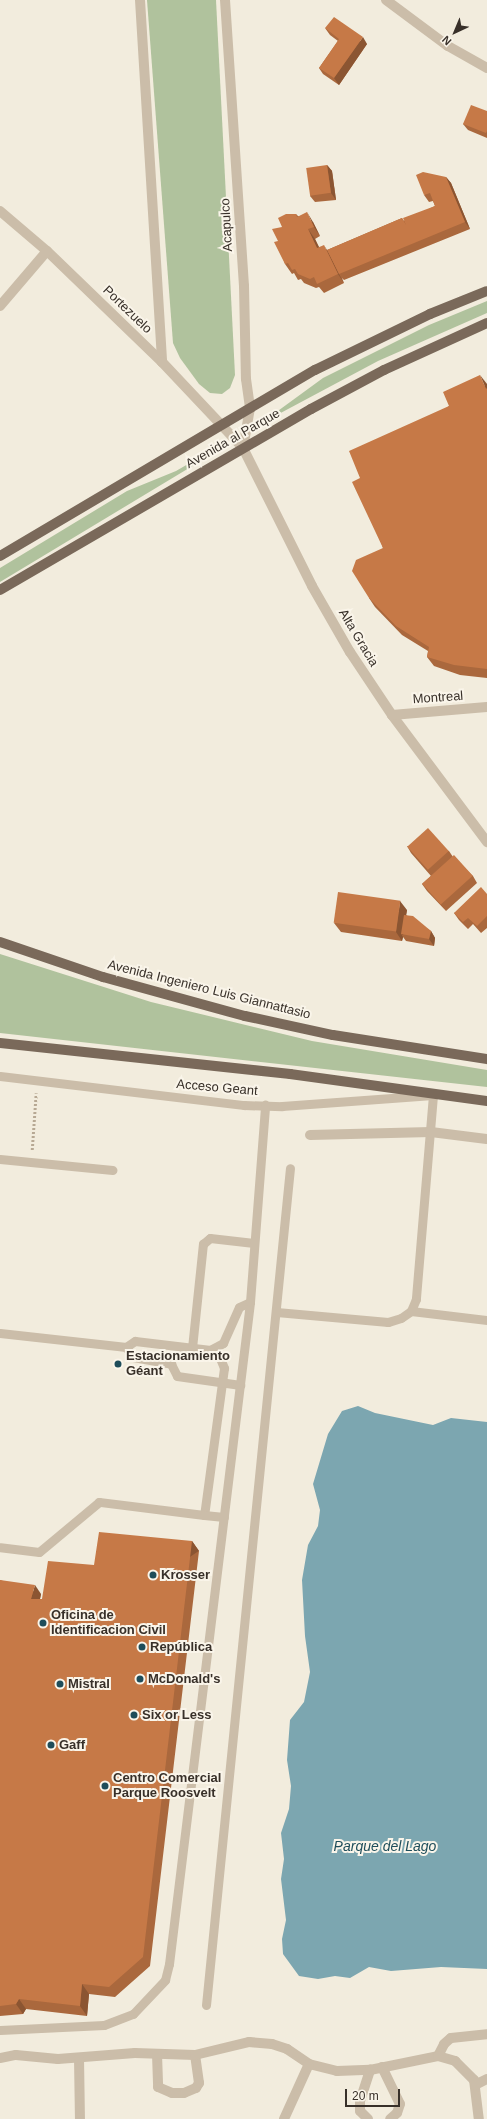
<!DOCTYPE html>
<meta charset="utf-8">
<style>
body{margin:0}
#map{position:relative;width:487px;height:2119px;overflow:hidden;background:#f2ecdd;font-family:Helvetica,sans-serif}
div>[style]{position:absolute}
.green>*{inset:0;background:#b0c29d}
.water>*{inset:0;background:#7ca6b0}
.path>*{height:2.5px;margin-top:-1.25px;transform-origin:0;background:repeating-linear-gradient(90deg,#b7a893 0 2px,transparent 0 4px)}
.service>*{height:9px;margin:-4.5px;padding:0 4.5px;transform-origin:4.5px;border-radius:4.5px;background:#cbbda9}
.minor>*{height:10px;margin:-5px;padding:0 5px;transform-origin:5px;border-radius:5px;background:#cbbda9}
.primary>*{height:10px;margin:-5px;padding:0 5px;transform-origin:5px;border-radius:5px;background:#7a695a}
.wall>*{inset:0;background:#aa683d}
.shaded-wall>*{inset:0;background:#8b5532;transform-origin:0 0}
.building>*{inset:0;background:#c67947;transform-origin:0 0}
.dots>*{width:11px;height:11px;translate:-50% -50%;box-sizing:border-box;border:2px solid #faf5ea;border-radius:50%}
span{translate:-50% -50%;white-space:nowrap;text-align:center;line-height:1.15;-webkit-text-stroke:4px #faf5ea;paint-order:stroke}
.street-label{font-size:13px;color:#383029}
.poi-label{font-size:13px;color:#383029;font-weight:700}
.left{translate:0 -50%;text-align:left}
.water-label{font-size:14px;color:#1e4d5a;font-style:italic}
.north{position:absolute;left:435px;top:12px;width:40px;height:40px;-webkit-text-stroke:3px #faf5ea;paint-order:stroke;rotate:224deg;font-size:11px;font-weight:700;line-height:16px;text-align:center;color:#383029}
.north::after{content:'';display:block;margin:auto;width:14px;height:18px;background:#383029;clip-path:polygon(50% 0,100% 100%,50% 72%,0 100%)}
.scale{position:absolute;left:345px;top:2089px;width:55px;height:18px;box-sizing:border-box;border:2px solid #383029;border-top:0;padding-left:5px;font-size:12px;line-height:14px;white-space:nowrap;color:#383029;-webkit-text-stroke:3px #faf5ea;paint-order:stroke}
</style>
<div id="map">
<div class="green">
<div style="clip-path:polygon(147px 0,216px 0,235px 375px,230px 388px,222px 394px,210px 393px,199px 384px,180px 358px,173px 343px)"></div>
<div style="clip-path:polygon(487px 301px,487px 313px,378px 361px,260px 424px,323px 378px,429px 325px)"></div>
<div style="clip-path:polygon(207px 453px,209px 456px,0 582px,0 568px,127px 491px,176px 471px)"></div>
<div style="clip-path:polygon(0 954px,151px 1002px,312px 1041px,487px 1070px,487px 1087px,0 1033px)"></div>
</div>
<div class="water">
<div style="clip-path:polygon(358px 1406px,375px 1413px,433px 1425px,451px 1418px,487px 1422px,487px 1969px,441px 1967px,391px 1971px,369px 1967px,350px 1978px,335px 1976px,318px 1979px,299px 1976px,283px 1954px,282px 1939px,286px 1920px,281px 1879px,284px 1859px,281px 1833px,289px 1809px,291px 1786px,287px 1760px,290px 1720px,304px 1702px,310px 1672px,305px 1636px,302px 1580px,308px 1545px,318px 1526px,320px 1510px,313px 1484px,328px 1434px,342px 1411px)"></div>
</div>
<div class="path">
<div style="left:32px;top:1150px;width:57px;rotate:-86deg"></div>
</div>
<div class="service">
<div style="left:0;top:1076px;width:246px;rotate:6.8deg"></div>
<div style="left:244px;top:1105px;width:38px;rotate:2deg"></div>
<div style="left:282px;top:1106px;width:151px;rotate:-4.2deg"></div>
<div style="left:433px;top:1095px;width:205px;rotate:94.8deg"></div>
<div style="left:416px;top:1299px;width:13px;rotate:113deg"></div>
<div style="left:411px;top:1311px;width:12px;rotate:145deg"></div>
<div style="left:401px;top:1318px;width:14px;rotate:163deg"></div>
<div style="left:388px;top:1322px;width:112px;rotate:-174.9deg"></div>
<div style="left:0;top:1159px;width:113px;rotate:5.6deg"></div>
<div style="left:411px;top:1311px;width:77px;rotate:6.8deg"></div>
<div style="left:0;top:1333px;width:127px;rotate:6.3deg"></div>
<div style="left:126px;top:1347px;width:11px;rotate:-34deg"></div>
<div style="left:135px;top:1341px;width:76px;rotate:6.8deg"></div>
<div style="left:210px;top:1350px;width:13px;rotate:39deg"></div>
<div style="left:220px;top:1358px;width:11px;rotate:68deg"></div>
<div style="left:224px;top:1368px;width:148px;rotate:97.7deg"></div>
<div style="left:204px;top:1515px;width:106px;rotate:-172.9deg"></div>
<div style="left:99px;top:1502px;width:78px;rotate:140.2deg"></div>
<div style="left:39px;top:1552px;width:39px;rotate:-173deg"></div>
<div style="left:126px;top:1347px;width:12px;rotate:55deg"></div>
<div style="left:133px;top:1357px;width:39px;rotate:10deg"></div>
<div style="left:171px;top:1364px;width:13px;rotate:63deg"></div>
<div style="left:177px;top:1376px;width:64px;rotate:8.1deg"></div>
<div style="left:192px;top:1348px;width:105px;rotate:-84deg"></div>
<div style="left:203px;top:1244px;width:9px;rotate:-41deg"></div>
<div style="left:210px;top:1238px;width:44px;rotate:6.5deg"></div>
<div style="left:210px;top:1350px;width:15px;rotate:-28deg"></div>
<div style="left:223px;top:1343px;width:39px;rotate:-66deg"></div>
<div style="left:239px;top:1307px;width:12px;rotate:-24deg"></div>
<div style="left:204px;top:1515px;width:20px;rotate:6deg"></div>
<div style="left:206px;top:2005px;width:841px;rotate:-84.27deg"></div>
<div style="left:0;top:2030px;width:104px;rotate:-2.8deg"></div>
<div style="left:104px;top:2025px;width:31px;rotate:-21deg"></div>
<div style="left:133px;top:2014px;width:47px;rotate:-46.7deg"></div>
<div style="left:165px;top:1980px;width:16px;rotate:-76deg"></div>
<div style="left:169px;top:1964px;width:667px;rotate:-83.02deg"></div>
<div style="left:250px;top:1302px;width:198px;rotate:-85.6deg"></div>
</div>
<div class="minor">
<div style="left:140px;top:0;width:363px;rotate:86.5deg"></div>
<div style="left:225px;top:0;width:287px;rotate:86.2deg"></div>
<div style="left:244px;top:286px;width:93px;rotate:88.8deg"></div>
<div style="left:246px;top:379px;width:29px;rotate:82deg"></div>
<div style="left:250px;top:408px;width:41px;rotate:99.9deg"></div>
<div style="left:386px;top:0;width:77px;rotate:36.6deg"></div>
<div style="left:448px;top:46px;width:45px;rotate:29.4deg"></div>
<div style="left:0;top:211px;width:62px;rotate:40.4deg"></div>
<div style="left:47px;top:251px;width:160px;rotate:44deg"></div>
<div style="left:162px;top:362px;width:118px;rotate:46.7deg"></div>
<div style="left:243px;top:448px;width:154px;rotate:63.4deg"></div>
<div style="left:312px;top:586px;width:76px;rotate:60.1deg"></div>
<div style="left:350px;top:652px;width:76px;rotate:56.3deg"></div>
<div style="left:392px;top:715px;width:159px;rotate:53.2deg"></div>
<div style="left:0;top:306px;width:72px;rotate:-49.5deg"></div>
<div style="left:392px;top:715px;width:95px;rotate:-4.8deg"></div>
<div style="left:310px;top:1135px;width:121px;rotate:-1.4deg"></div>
<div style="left:431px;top:1132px;width:56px;rotate:7.1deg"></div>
<div style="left:157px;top:2054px;width:33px;rotate:88deg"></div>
<div style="left:158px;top:2087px;width:15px;rotate:23deg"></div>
<div style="left:172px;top:2093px;width:12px"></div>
<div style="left:184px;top:2093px;width:13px;rotate:-23deg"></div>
<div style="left:196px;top:2088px;width:6px;rotate:-59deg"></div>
<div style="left:199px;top:2083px;width:28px;rotate:-98deg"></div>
<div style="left:438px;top:2056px;width:13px;rotate:-63deg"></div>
<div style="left:444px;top:2044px;width:9px;rotate:-41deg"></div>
<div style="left:451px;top:2038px;width:36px;rotate:-6deg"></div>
<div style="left:0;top:2058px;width:16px;rotate:-11deg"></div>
<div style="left:16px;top:2055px;width:42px;rotate:5.4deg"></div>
<div style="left:58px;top:2059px;width:77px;rotate:-4.5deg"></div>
<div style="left:135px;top:2053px;width:60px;rotate:1.9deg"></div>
<div style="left:195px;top:2055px;width:56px;rotate:-13.5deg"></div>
<div style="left:249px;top:2042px;width:23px;rotate:5deg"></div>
<div style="left:272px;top:2044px;width:16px;rotate:18deg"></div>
<div style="left:287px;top:2049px;width:27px;rotate:34deg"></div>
<div style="left:309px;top:2064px;width:29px;rotate:14deg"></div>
<div style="left:337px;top:2071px;width:33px;rotate:-2deg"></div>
<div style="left:370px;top:2070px;width:69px;rotate:-11.6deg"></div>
<div style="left:438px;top:2056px;width:18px;rotate:16deg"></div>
<div style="left:455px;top:2061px;width:27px;rotate:45deg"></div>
<div style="left:474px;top:2080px;width:39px;rotate:83deg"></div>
<div style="left:79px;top:2058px;width:61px;rotate:89.1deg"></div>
<div style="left:382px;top:2067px;width:41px;rotate:64.1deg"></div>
<div style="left:400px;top:2104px;width:9px;rotate:108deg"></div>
<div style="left:397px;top:2113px;width:9px;rotate:139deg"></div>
<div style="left:475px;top:2085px;width:13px;rotate:-27deg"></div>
<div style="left:284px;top:2119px;width:60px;rotate:-65.6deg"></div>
<div style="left:368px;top:2119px;width:11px;rotate:-135deg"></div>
<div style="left:360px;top:2111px;width:10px;rotate:-90deg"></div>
<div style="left:360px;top:2101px;width:33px;rotate:-72deg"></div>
</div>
<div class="primary">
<div style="left:0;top:556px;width:366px;rotate:-30.6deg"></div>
<div style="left:315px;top:370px;width:128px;rotate:-26deg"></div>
<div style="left:430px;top:314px;width:61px;rotate:-22deg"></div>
<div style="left:0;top:590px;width:360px;rotate:-30.2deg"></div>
<div style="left:311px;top:409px;width:83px;rotate:-28.1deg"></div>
<div style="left:384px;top:370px;width:113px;rotate:-24.5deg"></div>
<div style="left:0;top:942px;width:109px;rotate:18.8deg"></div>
<div style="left:103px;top:977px;width:147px;rotate:15.4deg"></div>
<div style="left:245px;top:1016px;width:90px;rotate:12.2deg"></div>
<div style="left:333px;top:1035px;width:156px;rotate:8.9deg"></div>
<div style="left:0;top:1043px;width:292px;rotate:6.1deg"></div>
<div style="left:290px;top:1074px;width:199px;rotate:7.8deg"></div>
</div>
<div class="wall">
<div style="clip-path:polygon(325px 28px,367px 44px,339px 85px,323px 74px,319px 68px,338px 41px,330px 35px)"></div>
<div style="clip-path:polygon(487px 111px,487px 138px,468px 130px,463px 124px)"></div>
<div style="clip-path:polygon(327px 165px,332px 171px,336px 200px,315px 202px,310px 196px)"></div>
<div style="clip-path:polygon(446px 177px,451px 183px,470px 229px,344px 280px,342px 278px,344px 283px,324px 293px,319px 287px,316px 288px,304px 283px,301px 279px,298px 280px,294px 273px,292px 274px,285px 264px,278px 241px,296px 214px,298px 216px,313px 222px,320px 236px,315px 239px,319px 247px,327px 250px,402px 218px,404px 221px,435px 206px,433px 201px,429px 202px,424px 195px)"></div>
<div style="clip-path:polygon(487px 384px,487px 678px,460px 675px,434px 666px,427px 657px,428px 651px,402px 635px,375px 607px,369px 598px,383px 548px,360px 478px,449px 406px)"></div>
<div style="clip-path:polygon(407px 846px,449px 851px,453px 857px,473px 876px,477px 883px,446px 911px,427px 891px,422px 884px,431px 876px,411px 853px)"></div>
<div style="clip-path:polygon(487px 894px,487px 928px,481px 933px,473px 924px,468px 929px,459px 920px,454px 913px)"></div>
<div style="clip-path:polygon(407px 910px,406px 915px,431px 931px,435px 938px,434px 946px,406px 941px,403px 937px,402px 941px,341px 932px,334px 923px)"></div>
<div style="clip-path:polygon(192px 1541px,199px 1551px,150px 1966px,115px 1997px,89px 1994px,87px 2016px,26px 2009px,23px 2014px,0 2016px,0 1580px,41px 1594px,40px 1599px,42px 1599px,94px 1565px)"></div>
</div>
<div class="shaded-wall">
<div style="clip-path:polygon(363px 37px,367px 44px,339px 85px,334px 78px)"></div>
<div style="clip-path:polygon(327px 165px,332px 171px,336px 200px,331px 193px)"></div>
<div style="clip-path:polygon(446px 177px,451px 183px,470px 229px,465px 222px)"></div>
<div style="clip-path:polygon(307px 212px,313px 222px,320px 236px,314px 227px)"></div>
<div style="clip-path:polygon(308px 229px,315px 239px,324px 258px,317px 248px)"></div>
<div style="clip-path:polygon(324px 245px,330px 255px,339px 274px,344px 283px,338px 274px)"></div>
<div style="clip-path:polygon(480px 375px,487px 384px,487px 391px,486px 389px)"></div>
<div style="clip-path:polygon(400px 901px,407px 910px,403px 935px,401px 934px,403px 937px,402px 941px,396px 932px)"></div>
<div style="clip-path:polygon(431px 931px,435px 938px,434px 946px,429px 939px)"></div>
<div style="left:192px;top:1541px;width:12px;height:419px;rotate:55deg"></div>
<div style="clip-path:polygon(35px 1585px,41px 1594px,38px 1608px,31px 1599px)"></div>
<div style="clip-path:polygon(82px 1984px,89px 1994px,87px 2016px,80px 2006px)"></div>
<div style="clip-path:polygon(19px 1999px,26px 2009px,23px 2014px,16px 2004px)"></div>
</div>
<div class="building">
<div style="clip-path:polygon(334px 17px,363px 37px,334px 78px,319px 68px,339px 39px,325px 28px)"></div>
<div style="clip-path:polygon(471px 105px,487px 111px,487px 131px,486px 133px,463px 124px)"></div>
<div style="left:327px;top:165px;width:28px;height:21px;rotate:82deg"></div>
<div style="clip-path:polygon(423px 172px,446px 177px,465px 222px,339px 274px,327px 250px,402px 218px,406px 225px,403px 218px,435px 206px,430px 193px,424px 195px,416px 175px)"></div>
<div style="clip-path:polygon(307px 212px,314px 227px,308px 229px,317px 248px,324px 245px,338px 274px,317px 284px,314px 277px,310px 279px,298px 274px,295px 269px,292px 270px,288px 263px,285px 264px,274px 242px,278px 241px,272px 229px,282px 227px,278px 218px,286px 214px,296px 214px,297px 217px)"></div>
<div style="clip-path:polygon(480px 375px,486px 389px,487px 388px,487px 669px,454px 665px,427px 657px,429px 647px,396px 626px,369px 598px,352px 571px,356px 560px,383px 548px,352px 482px,360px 478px,349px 451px,449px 406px,443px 392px)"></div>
<div style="left:428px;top:828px;width:31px;height:28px;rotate:48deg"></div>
<div style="left:454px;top:855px;width:28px;height:43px;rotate:48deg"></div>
<div style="clip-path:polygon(481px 887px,487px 894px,487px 916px,477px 926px,468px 918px,463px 922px,454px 913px)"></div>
<div style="left:338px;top:892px;width:63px;height:31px;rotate:8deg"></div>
<div style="clip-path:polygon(404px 915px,413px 916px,431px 931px,429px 939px,401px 934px)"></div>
<div style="clip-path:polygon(99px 1532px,192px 1541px,143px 1957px,109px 1987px,82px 1984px,80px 2006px,19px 1999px,16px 2004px,0 2006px,0 1580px,35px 1585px,31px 1599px,42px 1599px,48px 1561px,94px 1565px)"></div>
</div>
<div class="dots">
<div style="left:118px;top:1364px;background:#1e4d5a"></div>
<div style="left:153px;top:1575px;background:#1e4d5a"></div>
<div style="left:43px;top:1623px;background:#1e4d5a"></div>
<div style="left:142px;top:1647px;background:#1e4d5a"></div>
<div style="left:140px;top:1679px;background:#1e4d5a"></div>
<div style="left:60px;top:1684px;background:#1e4d5a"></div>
<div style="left:134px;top:1715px;background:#1e4d5a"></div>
<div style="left:51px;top:1745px;background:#1e4d5a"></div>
<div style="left:105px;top:1786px;background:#1e4d5a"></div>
</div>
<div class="street-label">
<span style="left:227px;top:225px;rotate:-93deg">Acapulco</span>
<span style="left:127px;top:310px;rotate:44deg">Portezuelo</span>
<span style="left:233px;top:439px;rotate:-30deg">Avenida al Parque</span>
<span style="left:358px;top:638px;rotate:59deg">Alta Gracia</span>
<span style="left:438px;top:698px;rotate:-4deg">Montreal</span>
<span style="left:209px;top:990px;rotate:14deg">Avenida Ingeniero Luis Giannattasio</span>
<span style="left:217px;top:1088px;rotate:5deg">Acceso Geant</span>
</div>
<div class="poi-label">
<span class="left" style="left:126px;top:1364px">Estacionamiento<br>Géant</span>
<span class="left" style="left:161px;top:1575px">Krosser</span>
<span class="left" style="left:51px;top:1623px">Oficina de<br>Identificacion Civil</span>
<span class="left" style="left:150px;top:1647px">República</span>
<span class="left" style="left:148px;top:1679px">McDonald's</span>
<span class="left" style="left:68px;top:1684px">Mistral</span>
<span class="left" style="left:142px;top:1715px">Six or Less</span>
<span class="left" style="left:59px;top:1745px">Gaff</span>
<span class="left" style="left:113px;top:1786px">Centro Comercial<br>Parque Roosvelt</span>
</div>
<div class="water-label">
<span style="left:385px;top:1846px">Parque del Lago</span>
</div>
<div class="north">N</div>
<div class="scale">20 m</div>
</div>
